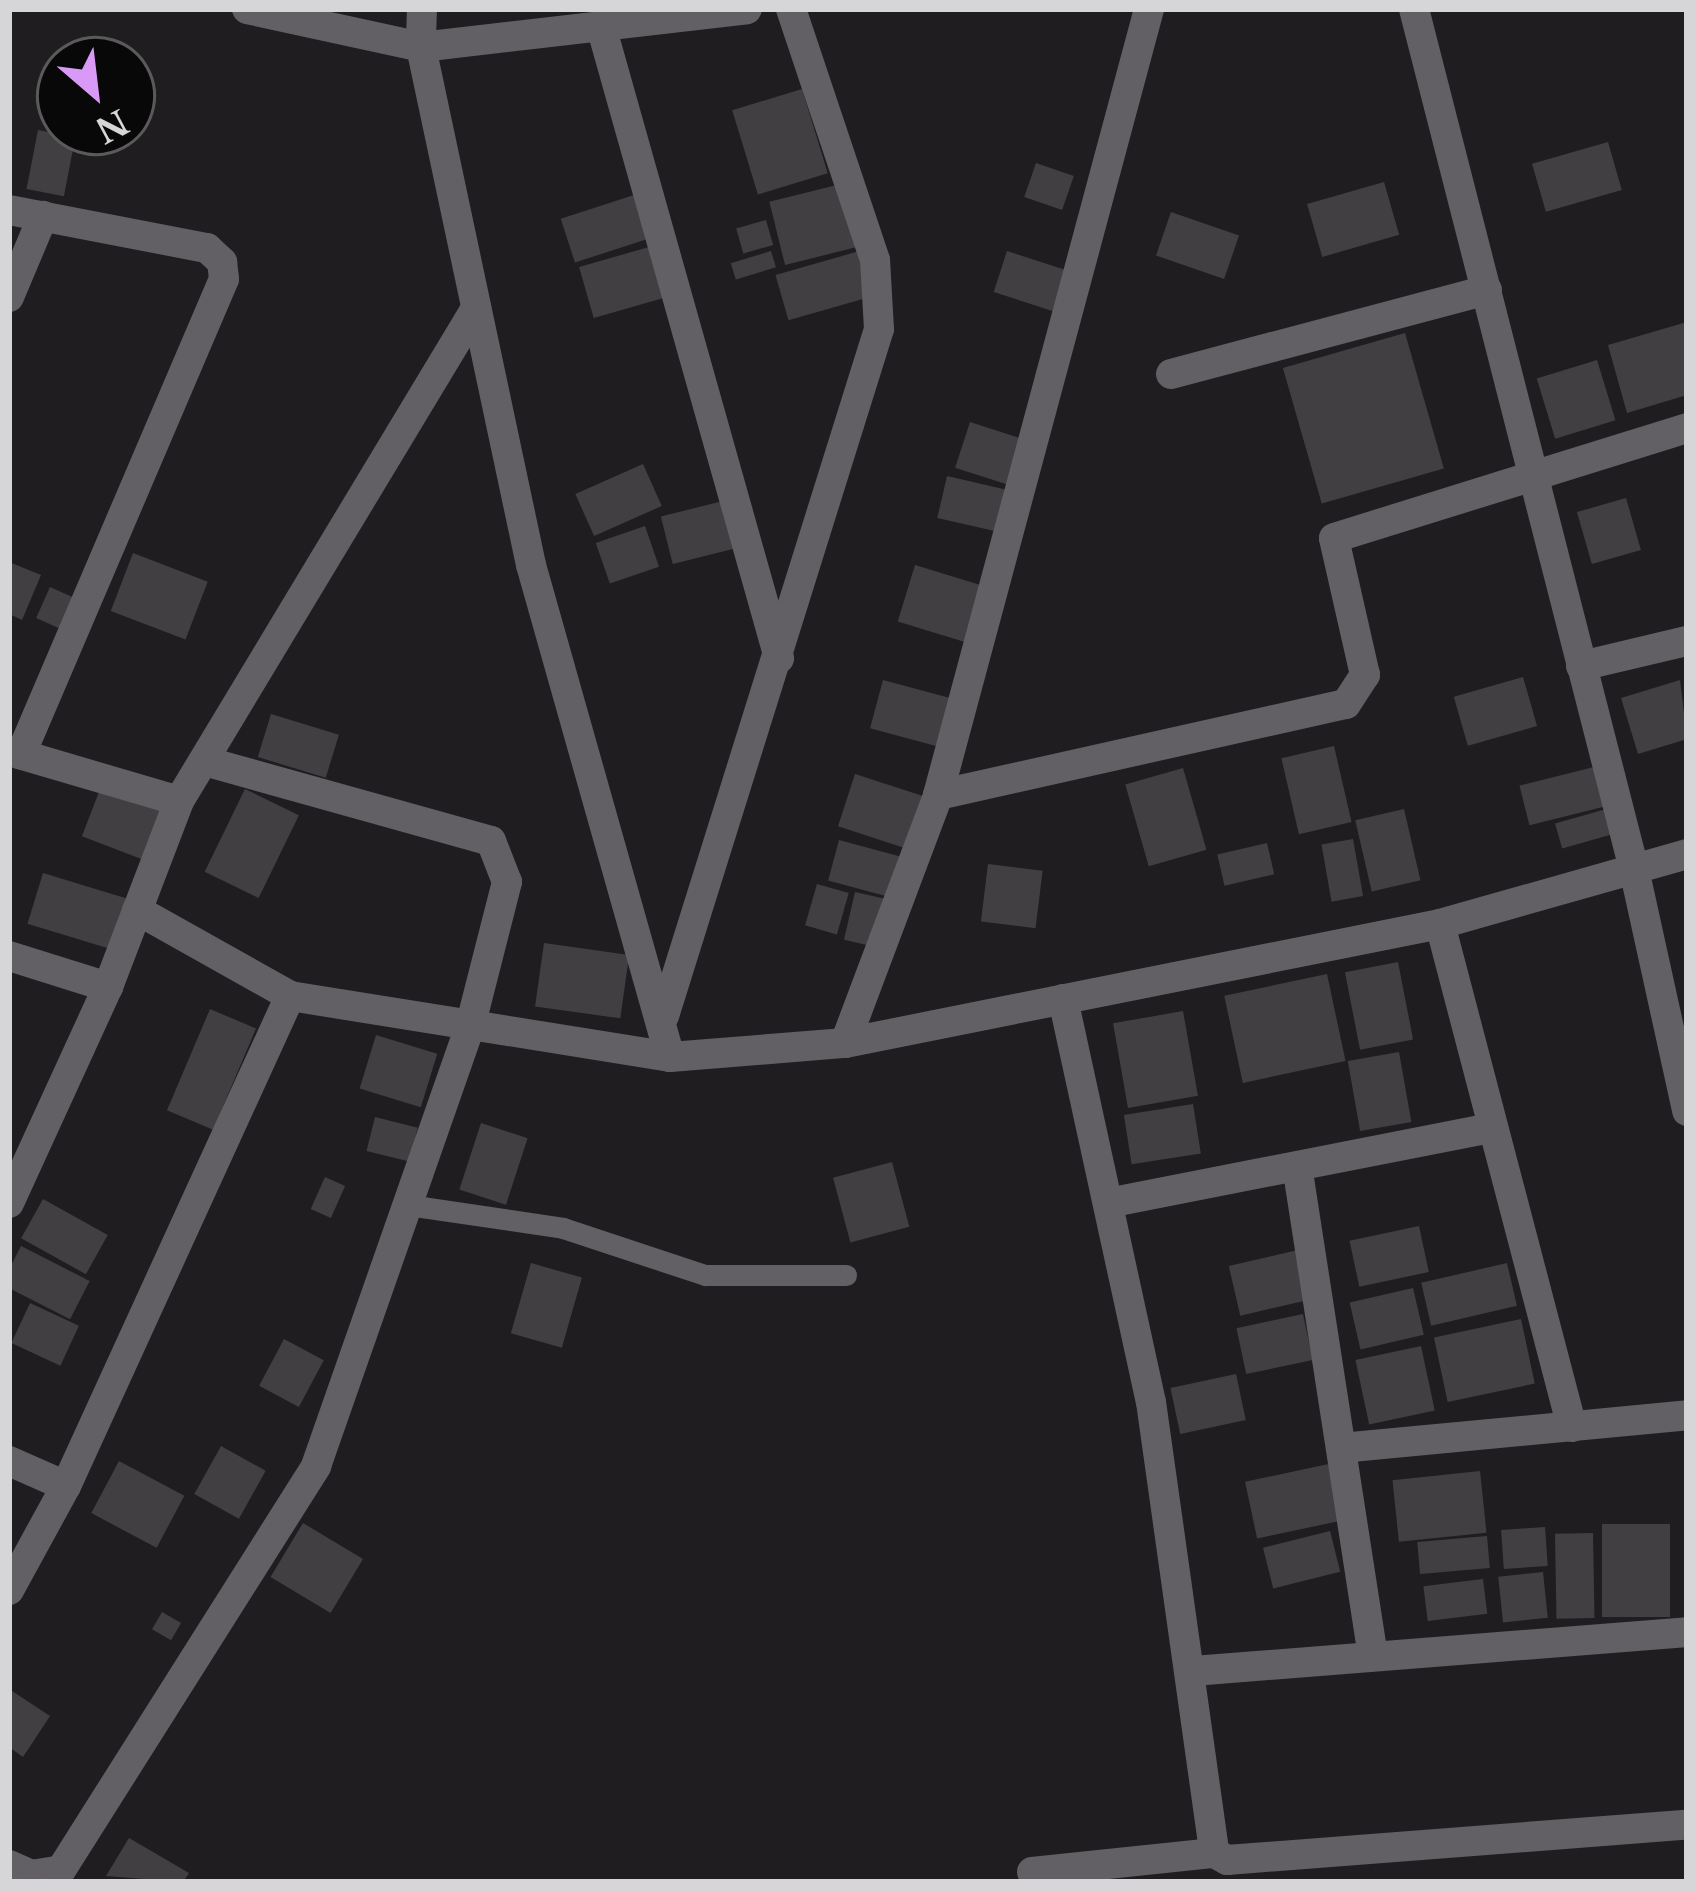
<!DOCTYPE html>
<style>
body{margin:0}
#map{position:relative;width:1696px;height:1891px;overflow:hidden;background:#201d21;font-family:"Libre Baskerville",serif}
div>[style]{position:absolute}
.building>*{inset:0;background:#423f43;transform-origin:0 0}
.service>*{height:21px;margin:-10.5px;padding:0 10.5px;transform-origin:10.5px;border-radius:10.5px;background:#636065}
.minor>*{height:30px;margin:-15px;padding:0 15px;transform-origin:15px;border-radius:15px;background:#636065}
span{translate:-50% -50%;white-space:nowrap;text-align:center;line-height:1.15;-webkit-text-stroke:12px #090809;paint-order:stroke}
.frame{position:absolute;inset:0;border:12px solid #d6d5d7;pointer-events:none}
.north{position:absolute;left:36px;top:36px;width:120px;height:120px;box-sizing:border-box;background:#090809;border:3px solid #5b5a5b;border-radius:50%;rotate:152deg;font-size:33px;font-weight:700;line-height:48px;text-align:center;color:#d6d5d7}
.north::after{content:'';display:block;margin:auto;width:42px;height:54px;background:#d99af7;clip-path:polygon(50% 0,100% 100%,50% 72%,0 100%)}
</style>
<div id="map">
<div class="building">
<div style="left:802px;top:89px;width:88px;height:73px;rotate:73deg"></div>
<div style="left:38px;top:130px;width:38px;height:60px;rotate:11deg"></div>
<div style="left:1608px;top:142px;width:50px;height:79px;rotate:74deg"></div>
<div style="left:1036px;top:163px;width:40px;height:36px;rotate:19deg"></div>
<div style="left:1384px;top:182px;width:55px;height:80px;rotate:74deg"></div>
<div style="left:845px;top:183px;width:65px;height:78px;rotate:76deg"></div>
<div style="left:634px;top:195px;width:46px;height:77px;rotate:72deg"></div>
<div style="left:1171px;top:212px;width:72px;height:46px;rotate:19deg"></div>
<div style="left:766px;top:220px;width:26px;height:31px;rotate:74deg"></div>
<div style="left:656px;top:245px;width:53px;height:80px;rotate:74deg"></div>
<div style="left:863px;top:250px;width:47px;height:91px;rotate:74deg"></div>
<div style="left:771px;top:251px;width:17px;height:42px;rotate:73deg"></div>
<div style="left:1007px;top:251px;width:69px;height:43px;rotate:18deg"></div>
<div style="clip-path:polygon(1687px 322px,1687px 395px,1627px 413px,1608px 345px)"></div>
<div style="left:1405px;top:333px;width:141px;height:127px;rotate:74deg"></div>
<div style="left:1597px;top:360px;width:63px;height:63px;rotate:73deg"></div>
<div style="left:970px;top:422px;width:63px;height:48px;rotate:18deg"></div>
<div style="left:643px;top:464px;width:46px;height:74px;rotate:66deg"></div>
<div style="left:947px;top:476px;width:61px;height:43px;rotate:13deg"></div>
<div style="left:1626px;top:498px;width:54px;height:51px;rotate:74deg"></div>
<div style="left:723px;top:501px;width:49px;height:64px;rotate:76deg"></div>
<div style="left:645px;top:526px;width:43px;height:52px;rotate:71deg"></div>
<div style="left:133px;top:553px;width:80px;height:62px;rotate:21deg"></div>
<div style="clip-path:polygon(9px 562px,41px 575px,22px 620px,9px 614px)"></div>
<div style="left:915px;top:565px;width:77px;height:59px;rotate:17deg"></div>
<div style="left:50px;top:587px;width:27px;height:34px;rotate:24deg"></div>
<div style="left:1523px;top:677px;width:51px;height:72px;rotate:74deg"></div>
<div style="left:883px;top:680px;width:76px;height:50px;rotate:15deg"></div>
<div style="clip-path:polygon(1680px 680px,1687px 739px,1638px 754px,1621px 698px)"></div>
<div style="left:271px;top:714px;width:71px;height:45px;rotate:17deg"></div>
<div style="left:1334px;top:746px;width:78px;height:54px;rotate:77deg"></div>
<div style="left:1602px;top:765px;width:41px;height:85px;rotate:76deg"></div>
<div style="left:1183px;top:768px;width:85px;height:60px;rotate:74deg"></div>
<div style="left:855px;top:774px;width:82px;height:55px;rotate:18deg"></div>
<div style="left:102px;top:784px;width:77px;height:56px;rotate:21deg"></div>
<div style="left:245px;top:789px;width:60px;height:92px;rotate:26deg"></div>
<div style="left:1404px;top:809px;width:73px;height:50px;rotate:77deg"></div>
<div style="left:1606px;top:809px;width:26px;height:53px;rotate:74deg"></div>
<div style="left:1353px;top:839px;width:58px;height:32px;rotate:80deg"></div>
<div style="left:839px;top:840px;width:73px;height:42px;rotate:15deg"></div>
<div style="left:1267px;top:843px;width:32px;height:51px;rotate:77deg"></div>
<div style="left:988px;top:864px;width:55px;height:58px;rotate:7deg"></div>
<div style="left:43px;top:873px;width:91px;height:53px;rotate:17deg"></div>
<div style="left:817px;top:884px;width:33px;height:43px;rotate:16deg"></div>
<div style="left:855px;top:892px;width:36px;height:49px;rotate:13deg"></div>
<div style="left:544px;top:943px;width:86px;height:64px;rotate:8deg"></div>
<div style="left:1398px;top:962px;width:79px;height:54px;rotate:79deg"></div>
<div style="left:1327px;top:974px;width:89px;height:105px;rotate:78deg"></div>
<div style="left:210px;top:1009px;width:50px;height:110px;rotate:23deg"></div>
<div style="left:1183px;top:1011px;width:86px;height:71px;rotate:80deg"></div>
<div style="left:376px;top:1035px;width:64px;height:56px;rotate:17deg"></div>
<div style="left:1399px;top:1052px;width:71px;height:52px;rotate:80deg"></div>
<div style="left:1193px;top:1104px;width:50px;height:70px;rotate:81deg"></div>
<div style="left:375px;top:1117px;width:44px;height:35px;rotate:14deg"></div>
<div style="left:481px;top:1123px;width:49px;height:70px;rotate:18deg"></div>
<div style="left:892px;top:1162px;width:67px;height:61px;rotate:75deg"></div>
<div style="left:325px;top:1177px;width:22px;height:35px;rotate:24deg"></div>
<div style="left:43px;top:1199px;width:74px;height:45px;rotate:29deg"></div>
<div style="left:1419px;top:1226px;width:47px;height:71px;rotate:78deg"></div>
<div style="left:21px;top:1246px;width:77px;height:43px;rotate:27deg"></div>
<div style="left:1298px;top:1250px;width:51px;height:71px;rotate:77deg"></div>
<div style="left:531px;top:1263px;width:53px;height:73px;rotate:16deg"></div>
<div style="left:1507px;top:1263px;width:44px;height:88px;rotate:77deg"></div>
<div style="left:1413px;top:1288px;width:48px;height:65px;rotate:77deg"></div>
<div style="left:30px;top:1303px;width:54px;height:44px;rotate:25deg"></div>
<div style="left:1303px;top:1314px;width:47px;height:68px;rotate:78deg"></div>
<div style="left:1521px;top:1319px;width:66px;height:89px;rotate:78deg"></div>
<div style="left:284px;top:1339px;width:45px;height:53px;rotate:28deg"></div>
<div style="left:1421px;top:1346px;width:66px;height:67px;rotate:78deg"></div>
<div style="left:1236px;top:1374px;width:47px;height:67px;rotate:78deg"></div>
<div style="left:221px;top:1446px;width:51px;height:55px;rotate:29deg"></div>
<div style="left:119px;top:1461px;width:74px;height:59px;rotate:28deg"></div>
<div style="left:1338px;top:1462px;width:58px;height:95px;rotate:78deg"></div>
<div style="left:1480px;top:1471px;width:62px;height:88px;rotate:84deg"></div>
<div style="left:303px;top:1523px;width:70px;height:63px;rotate:31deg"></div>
<div style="left:1602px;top:1524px;width:68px;height:93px"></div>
<div style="left:1545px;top:1527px;width:39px;height:44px;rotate:86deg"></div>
<div style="left:1330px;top:1531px;width:42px;height:69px;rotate:76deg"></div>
<div style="left:1593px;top:1533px;width:85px;height:38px;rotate:89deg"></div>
<div style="left:1487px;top:1536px;width:32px;height:70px;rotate:85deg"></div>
<div style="left:1543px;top:1572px;width:46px;height:45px;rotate:84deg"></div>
<div style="left:1483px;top:1579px;width:35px;height:60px;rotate:83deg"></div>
<div style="left:162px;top:1612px;width:22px;height:20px;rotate:30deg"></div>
<div style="clip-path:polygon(9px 1689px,50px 1716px,23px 1757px,9px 1747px)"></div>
<div style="clip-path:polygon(129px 1838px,189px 1873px,183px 1882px,106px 1876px)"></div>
</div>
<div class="service">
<div style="left:408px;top:1205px;width:157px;rotate:8.4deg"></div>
<div style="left:563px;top:1228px;width:150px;rotate:18.3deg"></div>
<div style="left:705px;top:1275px;width:141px"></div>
</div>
<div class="minor">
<div style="left:247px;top:9px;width:178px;rotate:12.3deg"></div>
<div style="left:421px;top:47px;width:328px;rotate:-6.6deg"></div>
<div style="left:422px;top:9px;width:38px;rotate:92deg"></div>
<div style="left:421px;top:47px;width:530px;rotate:78.01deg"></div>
<div style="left:531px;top:565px;width:511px;rotate:74.22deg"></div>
<div style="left:1414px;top:9px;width:888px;rotate:75.65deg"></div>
<div style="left:1634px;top:869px;width:248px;rotate:77.6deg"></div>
<div style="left:601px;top:26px;width:657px;rotate:74.27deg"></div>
<div style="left:9px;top:210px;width:202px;rotate:10.9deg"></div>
<div style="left:207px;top:248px;width:21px;rotate:43deg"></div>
<div style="left:222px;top:262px;width:17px;rotate:83deg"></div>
<div style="left:224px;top:279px;width:517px;rotate:113.14deg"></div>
<div style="left:9px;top:297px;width:88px;rotate:-67.2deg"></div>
<div style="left:1171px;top:374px;width:327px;rotate:-14.9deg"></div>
<div style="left:1581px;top:666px;width:109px;rotate:-13.3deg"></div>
<div style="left:9px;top:751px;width:177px;rotate:16.4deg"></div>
<div style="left:938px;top:795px;width:418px;rotate:-12.6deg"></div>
<div style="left:1346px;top:704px;width:35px;rotate:-57deg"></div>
<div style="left:1365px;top:675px;width:140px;rotate:-102.8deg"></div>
<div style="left:1334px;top:538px;width:370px;rotate:-17.3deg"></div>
<div style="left:137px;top:910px;width:176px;rotate:29.3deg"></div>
<div style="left:1440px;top:924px;width:520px;rotate:75.3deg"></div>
<div style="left:9px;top:956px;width:104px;rotate:17.4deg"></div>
<div style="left:1063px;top:999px;width:412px;rotate:77.7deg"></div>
<div style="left:1151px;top:1402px;width:455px;rotate:82deg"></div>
<div style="left:1214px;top:1853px;width:15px;rotate:28deg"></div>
<div style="left:1227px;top:1860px;width:461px;rotate:-4.4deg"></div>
<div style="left:664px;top:1016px;width:720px;rotate:-72.62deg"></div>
<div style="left:879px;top:329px;width:69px;rotate:-93.3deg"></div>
<div style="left:875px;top:260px;width:265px;rotate:-108.5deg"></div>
<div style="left:845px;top:1043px;width:265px;rotate:-69.4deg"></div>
<div style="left:938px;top:795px;width:814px;rotate:-74.97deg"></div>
<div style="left:1298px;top:1172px;width:490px;rotate:81.2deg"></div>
<div style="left:9px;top:1203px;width:238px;rotate:-65.4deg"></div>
<div style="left:108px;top:987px;width:199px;rotate:-69.1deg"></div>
<div style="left:179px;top:801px;width:576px;rotate:-58.93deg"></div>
<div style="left:1108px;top:1203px;width:390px;rotate:-11.1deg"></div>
<div style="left:1341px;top:1448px;width:348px;rotate:-5.4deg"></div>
<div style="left:9px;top:1461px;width:62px;rotate:23.7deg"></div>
<div style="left:9px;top:1590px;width:119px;rotate:-61.3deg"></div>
<div style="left:66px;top:1486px;width:539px;rotate:-65.43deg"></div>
<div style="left:290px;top:996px;width:385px;rotate:9.1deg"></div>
<div style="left:670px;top:1057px;width:176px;rotate:-4.6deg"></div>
<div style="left:845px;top:1043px;width:607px;rotate:-11.31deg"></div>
<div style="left:1440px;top:924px;width:257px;rotate:-15.8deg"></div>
<div style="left:1193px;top:1671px;width:496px;rotate:-4.5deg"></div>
<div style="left:9px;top:1865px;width:24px;rotate:24deg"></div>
<div style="left:31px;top:1875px;width:30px;rotate:-9deg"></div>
<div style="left:61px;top:1870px;width:478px;rotate:-57.7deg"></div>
<div style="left:316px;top:1466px;width:465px;rotate:-70.7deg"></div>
<div style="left:470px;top:1027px;width:150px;rotate:-75.7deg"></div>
<div style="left:507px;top:882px;width:44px;rotate:-111.3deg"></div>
<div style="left:491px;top:841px;width:298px;rotate:-164.4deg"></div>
<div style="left:1032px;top:1872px;width:183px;rotate:-6deg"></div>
</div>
<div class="frame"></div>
<div class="north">N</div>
</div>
